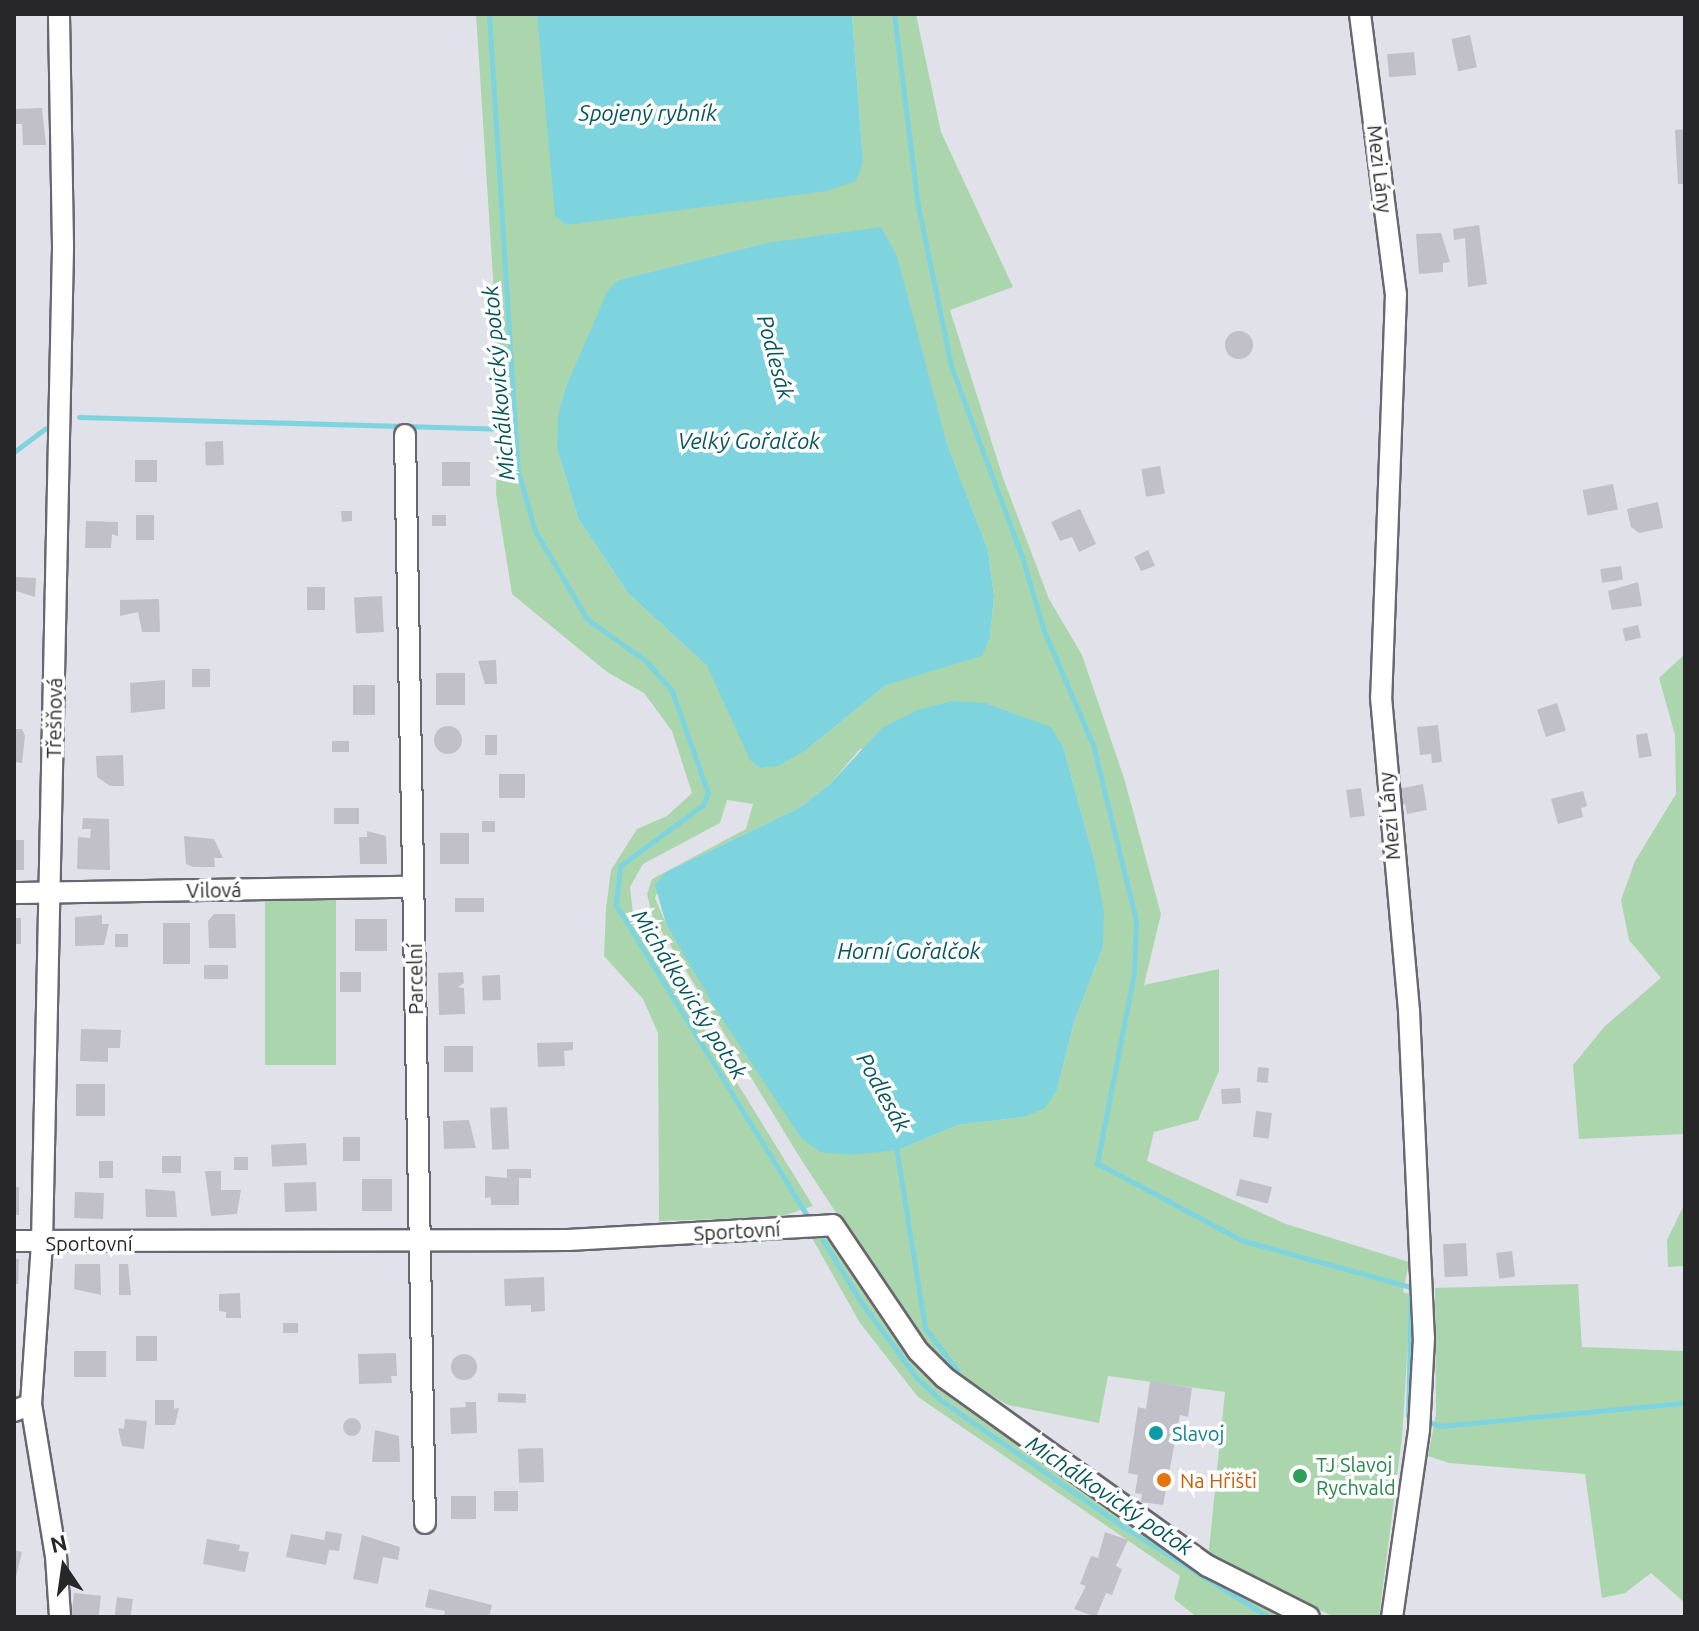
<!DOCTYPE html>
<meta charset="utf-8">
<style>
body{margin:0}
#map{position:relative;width:1699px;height:1631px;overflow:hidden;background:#e1e1ea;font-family:Ubuntu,sans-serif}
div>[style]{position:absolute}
.green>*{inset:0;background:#abd6ad;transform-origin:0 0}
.water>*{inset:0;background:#7dd4de}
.stream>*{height:5px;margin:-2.5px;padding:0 2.5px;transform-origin:2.5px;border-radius:2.5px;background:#7dd4de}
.building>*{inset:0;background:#c1c0c9;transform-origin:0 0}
.round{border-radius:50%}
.roads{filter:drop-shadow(2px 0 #68676f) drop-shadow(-2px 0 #68676f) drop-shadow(0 2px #68676f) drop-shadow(0 -2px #68676f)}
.minor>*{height:20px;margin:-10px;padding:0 10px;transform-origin:10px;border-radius:10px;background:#fff}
.dots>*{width:22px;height:22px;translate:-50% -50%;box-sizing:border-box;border:4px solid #fff;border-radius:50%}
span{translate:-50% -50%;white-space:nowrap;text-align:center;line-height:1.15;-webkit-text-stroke:7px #fff;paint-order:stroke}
.street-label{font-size:20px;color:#27272a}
.culture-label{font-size:20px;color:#0d838f}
.left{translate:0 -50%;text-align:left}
.leisure-label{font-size:20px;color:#27864d}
.food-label{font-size:20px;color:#c56008}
.water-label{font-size:22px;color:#06565d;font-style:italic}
.frame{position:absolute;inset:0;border:16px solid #27272a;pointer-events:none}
.north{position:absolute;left:24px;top:1527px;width:80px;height:80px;-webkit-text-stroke:6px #fff;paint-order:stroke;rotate:347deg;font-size:22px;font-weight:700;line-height:32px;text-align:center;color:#27272a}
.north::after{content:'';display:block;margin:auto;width:28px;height:36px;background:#27272a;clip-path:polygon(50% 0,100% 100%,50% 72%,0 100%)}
</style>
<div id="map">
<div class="green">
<div style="clip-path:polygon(evenodd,476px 14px,537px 14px,566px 225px,863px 163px,852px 14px,916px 14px,941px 132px,1013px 287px,950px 310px,1003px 478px,1049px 599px,1082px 655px,1124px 778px,1161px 914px,1144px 985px,1219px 969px,1219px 1071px,1198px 1120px,1154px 1132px,1147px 1161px,1286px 1224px,1409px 1262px,1403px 1292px,1411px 1295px,1402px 1437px,1379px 1617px,1335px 1617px,1208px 1559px,1225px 1392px,1108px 1376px,1099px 1423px,1008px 1405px,946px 1369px,916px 1334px,802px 1161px,652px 915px,647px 894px,652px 879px,746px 829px,753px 804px,727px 800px,720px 823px,643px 864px,630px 887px,633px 914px,813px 1206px,779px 1217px,659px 1221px,658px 1033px,643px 999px,604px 956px,606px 909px,611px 870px,637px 829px,667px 816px,692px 793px,672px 731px,644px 693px,607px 672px,512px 594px,496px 494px,499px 371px,476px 14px,766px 243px,910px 321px,947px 444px,988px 550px,994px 596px,990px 637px,886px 685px,806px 750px,725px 698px,707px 666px,628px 593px,579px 520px,557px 449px,565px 389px,618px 280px,766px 243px,476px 14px,1063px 746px,1094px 859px,1103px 947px,1074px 1022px,1057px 1090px,1024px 1117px,958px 1125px,898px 1150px,801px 1138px,666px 924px,655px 898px,666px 872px,799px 808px,829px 785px,860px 749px,1063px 746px)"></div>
<div style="clip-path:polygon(1685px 654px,1685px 1134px,1579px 1139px,1573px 1065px,1605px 1026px,1661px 978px,1629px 940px,1621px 900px,1635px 861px,1676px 794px,1675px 735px,1659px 678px)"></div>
<div style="left:336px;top:899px;width:166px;height:71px;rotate:90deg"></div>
<div style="clip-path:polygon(1685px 1203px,1685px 1266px,1668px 1267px,1667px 1240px)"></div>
<div style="clip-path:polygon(812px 1238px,833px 1239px,900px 1342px,936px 1384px,1289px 1617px,1197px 1617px,1174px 1599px,1180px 1576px,918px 1397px,860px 1323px)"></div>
<div style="clip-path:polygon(1578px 1284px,1582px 1347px,1685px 1351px,1685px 1603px,1651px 1573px,1625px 1593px,1602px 1598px,1585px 1474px,1449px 1463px,1428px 1456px,1436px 1414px,1435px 1288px)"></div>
</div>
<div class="water">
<div style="clip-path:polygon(537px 14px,852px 14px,863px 163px,856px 181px,827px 191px,566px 225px,555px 216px)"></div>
<div style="clip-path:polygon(881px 227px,897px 256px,947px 444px,988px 550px,994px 596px,990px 637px,982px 656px,886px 685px,806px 750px,778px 766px,760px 768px,750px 760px,707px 666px,628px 593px,579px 520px,557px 449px,558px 417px,565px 389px,608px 290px,618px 280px,766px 243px)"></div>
<div style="clip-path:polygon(952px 701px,985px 703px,1051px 727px,1063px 746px,1094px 859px,1104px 912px,1103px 947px,1074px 1022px,1057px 1090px,1045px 1108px,1024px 1117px,958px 1125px,898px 1150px,850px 1155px,820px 1152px,801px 1138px,717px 1011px,666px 924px,655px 885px,666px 872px,799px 808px,829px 785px,882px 728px,918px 710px)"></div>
</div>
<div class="stream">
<div style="left:489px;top:14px;width:458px;rotate:86.4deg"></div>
<div style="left:518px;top:471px;width:62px;rotate:74.2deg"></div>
<div style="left:535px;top:531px;width:102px;rotate:59.4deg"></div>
<div style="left:587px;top:619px;width:72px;rotate:35.4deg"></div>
<div style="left:646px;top:661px;width:40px;rotate:49deg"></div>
<div style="left:672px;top:691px;width:108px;rotate:70.6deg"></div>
<div style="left:708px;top:793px;width:13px;rotate:113deg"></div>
<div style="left:703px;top:805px;width:103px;rotate:143.7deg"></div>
<div style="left:620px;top:866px;width:39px;rotate:96deg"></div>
<div style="left:616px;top:905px;width:370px;rotate:58.4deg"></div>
<div style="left:894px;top:14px;width:193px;rotate:82.9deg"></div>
<div style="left:918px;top:206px;width:163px;rotate:78.3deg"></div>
<div style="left:951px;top:366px;width:204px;rotate:69.6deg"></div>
<div style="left:1022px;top:557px;width:77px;rotate:73.4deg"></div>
<div style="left:1044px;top:631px;width:124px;rotate:66.7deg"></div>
<div style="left:1093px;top:745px;width:180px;rotate:76.2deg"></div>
<div style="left:1136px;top:920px;width:53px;rotate:92.2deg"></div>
<div style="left:1134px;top:973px;width:194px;rotate:101deg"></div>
<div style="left:1097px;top:1163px;width:163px;rotate:28.1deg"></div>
<div style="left:1241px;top:1240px;width:176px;rotate:15.5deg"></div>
<div style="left:1411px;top:1287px;width:128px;rotate:91.3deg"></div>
<div style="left:1408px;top:1415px;width:7px;rotate:16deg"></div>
<div style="left:79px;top:417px;width:422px;rotate:1.6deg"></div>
<div style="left:501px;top:429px;width:15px;rotate:28deg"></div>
<div style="left:14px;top:452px;width:39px;rotate:-37deg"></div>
<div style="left:896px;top:1147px;width:183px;rotate:80.9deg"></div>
<div style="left:925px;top:1328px;width:53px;rotate:52.7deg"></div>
<div style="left:957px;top:1370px;width:10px;rotate:114deg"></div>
<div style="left:818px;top:1232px;width:82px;rotate:58.4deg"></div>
<div style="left:861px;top:1302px;width:94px;rotate:53.6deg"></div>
<div style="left:917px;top:1378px;width:34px;rotate:43deg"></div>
<div style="left:942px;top:1401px;width:225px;rotate:34.7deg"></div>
<div style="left:1127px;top:1529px;width:167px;rotate:31.8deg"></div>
<div style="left:1424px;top:1420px;width:17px;rotate:21deg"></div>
<div style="left:1440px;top:1426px;width:246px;rotate:-5.4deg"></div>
</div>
<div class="building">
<div style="left:1470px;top:35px;width:33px;height:19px;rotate:78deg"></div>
<div style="left:1414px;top:52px;width:23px;height:27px;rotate:85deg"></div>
<div style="clip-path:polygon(42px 108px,46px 145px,23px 145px,22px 124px,14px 124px,14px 109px)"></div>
<div style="clip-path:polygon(1685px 129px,1685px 184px,1678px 184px,1675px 130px)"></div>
<div style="clip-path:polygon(1479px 225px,1487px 284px,1468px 287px,1465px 238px,1454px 240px,1453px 229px)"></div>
<div style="clip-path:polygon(1441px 233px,1450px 262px,1443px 263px,1443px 272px,1419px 274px,1416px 234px)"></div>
<div class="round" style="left:1225px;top:331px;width:28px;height:28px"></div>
<div style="left:223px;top:441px;width:24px;height:18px;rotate:88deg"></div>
<div style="left:135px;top:460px;width:22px;height:22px"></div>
<div style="left:470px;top:462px;width:24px;height:28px;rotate:90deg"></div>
<div style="left:1160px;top:466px;width:28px;height:19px;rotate:80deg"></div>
<div style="left:1613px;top:484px;width:26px;height:31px;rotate:79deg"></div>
<div style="clip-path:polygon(1658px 502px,1663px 528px,1639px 533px,1631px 527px,1627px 509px)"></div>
<div style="clip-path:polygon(1080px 509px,1096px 544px,1079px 552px,1072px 537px,1060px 541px,1051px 522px)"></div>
<div style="clip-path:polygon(341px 511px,352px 511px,352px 521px,342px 522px)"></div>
<div style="left:136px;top:515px;width:18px;height:25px"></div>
<div style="left:432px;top:515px;width:14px;height:11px"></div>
<div style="clip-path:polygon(86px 521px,118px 522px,118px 536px,112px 534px,111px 548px,85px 548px)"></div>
<div style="clip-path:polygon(1148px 550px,1155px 566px,1141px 571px,1134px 557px)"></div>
<div style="left:1621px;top:566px;width:14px;height:21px;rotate:82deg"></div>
<div style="clip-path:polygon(16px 577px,36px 578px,35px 597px,16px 591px)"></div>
<div style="clip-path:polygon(1638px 582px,1642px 606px,1612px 610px,1608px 591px)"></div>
<div style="left:307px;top:587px;width:18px;height:23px"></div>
<div style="left:382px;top:596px;width:36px;height:28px;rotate:87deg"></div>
<div style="clip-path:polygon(159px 599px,160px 632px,142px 632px,138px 612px,120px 616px,120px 600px)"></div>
<div style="left:1638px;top:625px;width:13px;height:16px;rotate:77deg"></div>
<div style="clip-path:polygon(496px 660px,497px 684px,485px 684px,478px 661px)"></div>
<div style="left:192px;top:669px;width:18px;height:18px"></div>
<div style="left:436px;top:673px;width:29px;height:32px"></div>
<div style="clip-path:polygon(165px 680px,165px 709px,131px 713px,130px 683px)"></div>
<div style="left:353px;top:685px;width:22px;height:30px"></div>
<div style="left:1557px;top:703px;width:29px;height:21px;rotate:72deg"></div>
<div style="clip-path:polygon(1438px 725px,1442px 762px,1432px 763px,1431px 754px,1420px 755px,1417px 727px)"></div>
<div class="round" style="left:434px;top:726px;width:28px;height:28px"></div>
<div style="clip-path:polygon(14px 729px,22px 729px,25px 736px,22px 763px,14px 762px)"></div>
<div style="clip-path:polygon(1647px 733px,1652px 756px,1639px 758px,1636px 735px)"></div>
<div style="left:497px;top:735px;width:20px;height:12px;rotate:90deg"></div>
<div style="left:332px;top:741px;width:17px;height:11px"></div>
<div style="clip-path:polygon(123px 755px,124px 786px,110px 786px,97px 777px,96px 756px)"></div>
<div style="left:525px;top:774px;width:24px;height:26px;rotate:90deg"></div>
<div style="clip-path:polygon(1423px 784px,1427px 810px,1407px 814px,1405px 804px,1395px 806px,1393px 790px)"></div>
<div style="left:1361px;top:788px;width:28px;height:15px;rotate:82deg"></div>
<div style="clip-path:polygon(1583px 791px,1587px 806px,1581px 808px,1583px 817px,1558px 824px,1551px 799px)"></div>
<div style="left:359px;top:808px;width:16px;height:25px;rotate:90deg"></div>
<div style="clip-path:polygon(83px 818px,109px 819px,110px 870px,77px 869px,78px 837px,90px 838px,91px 829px,82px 829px)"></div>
<div style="left:482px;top:821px;width:13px;height:11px"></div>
<div style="clip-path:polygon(367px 831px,386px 836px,387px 864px,360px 864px,359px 837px,367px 837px)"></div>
<div style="left:440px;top:833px;width:29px;height:31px"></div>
<div style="clip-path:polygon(184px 836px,214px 839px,223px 858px,214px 858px,215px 867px,193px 867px,186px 864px)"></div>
<div style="left:14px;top:840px;width:10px;height:30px"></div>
<div style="left:455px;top:898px;width:29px;height:14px"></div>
<div style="clip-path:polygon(214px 914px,235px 914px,236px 948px,209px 948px,208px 921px)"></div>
<div style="clip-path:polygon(102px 915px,102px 924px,109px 924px,104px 945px,75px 946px,75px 917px)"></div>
<div style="left:14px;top:918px;width:7px;height:26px"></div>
<div style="left:355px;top:919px;width:32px;height:32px"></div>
<div style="left:163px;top:923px;width:27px;height:41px"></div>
<div style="left:115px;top:934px;width:13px;height:13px"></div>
<div style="left:228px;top:965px;width:14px;height:24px;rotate:90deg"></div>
<div style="left:340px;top:972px;width:21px;height:20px"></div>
<div style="clip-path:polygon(463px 972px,464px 983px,458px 987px,464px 988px,465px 1014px,439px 1015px,438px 973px)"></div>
<div style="left:500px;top:975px;width:25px;height:18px;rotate:88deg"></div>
<div style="clip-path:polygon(81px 1029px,121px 1030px,120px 1048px,108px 1048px,108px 1062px,80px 1061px)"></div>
<div style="clip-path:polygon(573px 1042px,573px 1050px,564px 1051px,565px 1066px,538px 1067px,537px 1043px)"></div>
<div style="left:444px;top:1046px;width:29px;height:26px"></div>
<div style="left:1258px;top:1067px;width:11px;height:15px;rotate:5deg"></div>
<div style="left:76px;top:1084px;width:29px;height:32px"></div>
<div style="left:1240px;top:1088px;width:15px;height:19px;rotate:86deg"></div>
<div style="left:507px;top:1107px;width:42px;height:17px;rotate:87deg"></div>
<div style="left:1256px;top:1111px;width:16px;height:26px;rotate:7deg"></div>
<div style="clip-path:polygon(469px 1120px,476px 1148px,444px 1149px,443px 1121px)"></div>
<div style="left:343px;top:1137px;width:17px;height:24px"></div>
<div style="left:306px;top:1143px;width:22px;height:35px;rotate:87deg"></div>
<div style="left:162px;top:1156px;width:19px;height:17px"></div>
<div style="left:234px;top:1157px;width:14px;height:13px"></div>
<div style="left:99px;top:1161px;width:14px;height:17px"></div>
<div style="clip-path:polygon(507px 1169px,531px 1169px,531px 1178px,519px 1178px,519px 1205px,491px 1205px,491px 1197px,485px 1198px,485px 1176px,507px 1178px)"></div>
<div style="clip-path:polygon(205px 1171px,221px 1171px,221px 1190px,241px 1190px,237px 1214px,211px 1216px)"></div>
<div style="left:362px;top:1179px;width:30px;height:32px"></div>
<div style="left:1240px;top:1179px;width:33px;height:17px;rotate:14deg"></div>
<div style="left:316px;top:1182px;width:29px;height:32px;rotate:88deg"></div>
<div style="left:14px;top:1187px;width:5px;height:28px"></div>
<div style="clip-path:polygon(145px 1189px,175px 1191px,177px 1217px,146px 1217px)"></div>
<div style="left:75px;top:1192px;width:29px;height:26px;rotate:2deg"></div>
<div style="left:1466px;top:1243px;width:33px;height:23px;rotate:87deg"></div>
<div style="left:1512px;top:1251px;width:26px;height:16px;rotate:83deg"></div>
<div style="clip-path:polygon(14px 1259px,19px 1259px,18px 1284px,14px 1284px)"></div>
<div style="clip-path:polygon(75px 1264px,100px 1264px,101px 1295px,74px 1289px)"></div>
<div style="clip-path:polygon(119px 1264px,128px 1264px,131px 1295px,119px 1295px)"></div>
<div style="clip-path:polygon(544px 1277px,545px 1311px,531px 1312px,531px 1305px,505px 1306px,504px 1279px)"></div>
<div style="clip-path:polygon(240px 1293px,241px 1318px,226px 1318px,226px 1312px,219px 1311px,219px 1294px)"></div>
<div style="left:283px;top:1323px;width:15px;height:10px"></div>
<div style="left:136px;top:1336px;width:21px;height:25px"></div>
<div style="left:74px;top:1351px;width:32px;height:26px"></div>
<div style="clip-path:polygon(396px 1353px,397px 1376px,391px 1376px,392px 1383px,359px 1384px,358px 1354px)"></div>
<div class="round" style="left:451px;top:1354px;width:26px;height:26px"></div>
<div style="clip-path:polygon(1150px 1381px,1192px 1388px,1188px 1417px,1180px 1415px,1163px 1505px,1141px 1502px,1142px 1494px,1135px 1493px,1138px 1475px,1128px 1473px,1138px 1407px,1146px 1409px)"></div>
<div style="left:498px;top:1393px;width:28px;height:9px;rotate:2deg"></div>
<div style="clip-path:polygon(155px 1400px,174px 1400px,174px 1409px,179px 1408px,175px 1425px,155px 1425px)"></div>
<div style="clip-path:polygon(465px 1402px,476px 1402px,477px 1433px,451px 1434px,450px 1408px,466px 1407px)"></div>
<div class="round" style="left:343px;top:1418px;width:18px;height:18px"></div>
<div style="clip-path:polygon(125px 1419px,147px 1421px,144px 1449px,122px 1446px,118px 1428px,124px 1429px)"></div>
<div style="clip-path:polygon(375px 1430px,399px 1436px,400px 1462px,372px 1462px)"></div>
<div style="left:543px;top:1448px;width:34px;height:25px;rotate:88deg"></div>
<div style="left:518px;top:1491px;width:20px;height:24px;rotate:90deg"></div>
<div style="left:451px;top:1496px;width:25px;height:23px"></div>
<div style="clip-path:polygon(326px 1531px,342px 1534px,339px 1551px,329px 1550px,326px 1565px,286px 1557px,291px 1534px,324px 1540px)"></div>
<div style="clip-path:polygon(1105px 1532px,1128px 1540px,1116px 1566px,1122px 1569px,1112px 1595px,1106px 1593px,1096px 1617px,1074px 1609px,1086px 1586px,1080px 1584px,1091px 1556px,1098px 1558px)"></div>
<div style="clip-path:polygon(362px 1535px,400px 1547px,398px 1560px,383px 1557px,378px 1584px,353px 1579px)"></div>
<div style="clip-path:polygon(207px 1539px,240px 1545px,239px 1551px,249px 1552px,245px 1572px,203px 1564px)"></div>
<div style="clip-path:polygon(14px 1550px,22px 1552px,15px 1581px,14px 1581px)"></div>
<div style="clip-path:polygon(429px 1589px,492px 1605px,489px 1617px,444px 1617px,445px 1611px,425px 1607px)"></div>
<div style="left:74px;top:1593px;width:27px;height:24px;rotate:6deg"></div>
<div style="left:117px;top:1597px;width:16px;height:20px;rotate:7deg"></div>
</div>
<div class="roads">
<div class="minor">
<div style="left:1360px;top:14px;width:282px;rotate:82.7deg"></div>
<div style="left:1396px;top:294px;width:403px;rotate:92.1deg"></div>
<div style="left:1381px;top:697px;width:315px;rotate:84.9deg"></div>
<div style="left:1409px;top:1011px;width:327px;rotate:87.4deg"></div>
<div style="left:1424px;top:1338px;width:92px;rotate:93.1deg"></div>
<div style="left:1419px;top:1430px;width:189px;rotate:98.2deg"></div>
<div style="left:405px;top:435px;width:1088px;rotate:88.95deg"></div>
<div style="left:14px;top:893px;width:399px;rotate:-0.9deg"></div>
<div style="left:14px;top:1241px;width:554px;rotate:-0.1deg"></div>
<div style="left:568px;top:1240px;width:265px;rotate:-3.2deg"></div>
<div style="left:833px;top:1225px;width:152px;rotate:56deg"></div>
<div style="left:918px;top:1351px;width:38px;rotate:45deg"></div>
<div style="left:945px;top:1378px;width:323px;rotate:35.6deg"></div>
<div style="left:1208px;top:1566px;width:113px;rotate:26.8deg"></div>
<div style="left:31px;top:1404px;width:154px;rotate:80.7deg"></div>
<div style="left:56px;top:1556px;width:61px;rotate:86.2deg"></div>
<div style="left:14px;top:1411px;width:18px;rotate:-22deg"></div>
<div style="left:31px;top:1404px;width:161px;rotate:-86.1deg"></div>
<div style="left:42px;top:1243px;width:998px;rotate:-88.79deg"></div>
<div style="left:63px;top:245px;width:231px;rotate:-91deg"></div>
</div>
</div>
<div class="dots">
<div style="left:1156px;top:1433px;background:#0f9aa8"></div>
<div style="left:1300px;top:1476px;background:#2e9e5b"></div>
<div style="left:1164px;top:1480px;background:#e8710a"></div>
</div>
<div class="street-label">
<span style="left:1380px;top:169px;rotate:83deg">Mezi Lány</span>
<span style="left:54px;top:718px;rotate:-89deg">Třešňová</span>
<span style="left:1389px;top:816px;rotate:-95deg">Mezi Lány</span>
<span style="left:214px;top:890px;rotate:-1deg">Vilová</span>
<span style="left:415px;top:979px;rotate:-91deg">Parcelní</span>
<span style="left:737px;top:1231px;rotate:-3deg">Sportovní</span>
<span style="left:89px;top:1243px">Sportovní</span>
</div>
<div class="culture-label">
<span class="left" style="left:1172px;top:1433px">Slavoj</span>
</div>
<div class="leisure-label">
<span class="left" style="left:1316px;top:1476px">TJ Slavoj<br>Rychvald</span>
</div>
<div class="food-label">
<span class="left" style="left:1180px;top:1480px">Na Hřišti</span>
</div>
<div class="water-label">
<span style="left:648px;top:113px">Spojený rybník</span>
<span style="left:776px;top:357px;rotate:75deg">Podlesák</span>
<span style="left:498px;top:383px;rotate:-95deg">Michálkovický potok</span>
<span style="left:749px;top:441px">Velký Gořalčok</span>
<span style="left:909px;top:951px">Horní Gořalčok</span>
<span style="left:690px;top:994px;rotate:58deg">Michálkovický potok</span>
<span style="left:884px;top:1092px;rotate:61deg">Podlesák</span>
<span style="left:1110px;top:1495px;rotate:34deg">Michálkovický potok</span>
</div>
<div class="frame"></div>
<div class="north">N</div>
</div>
